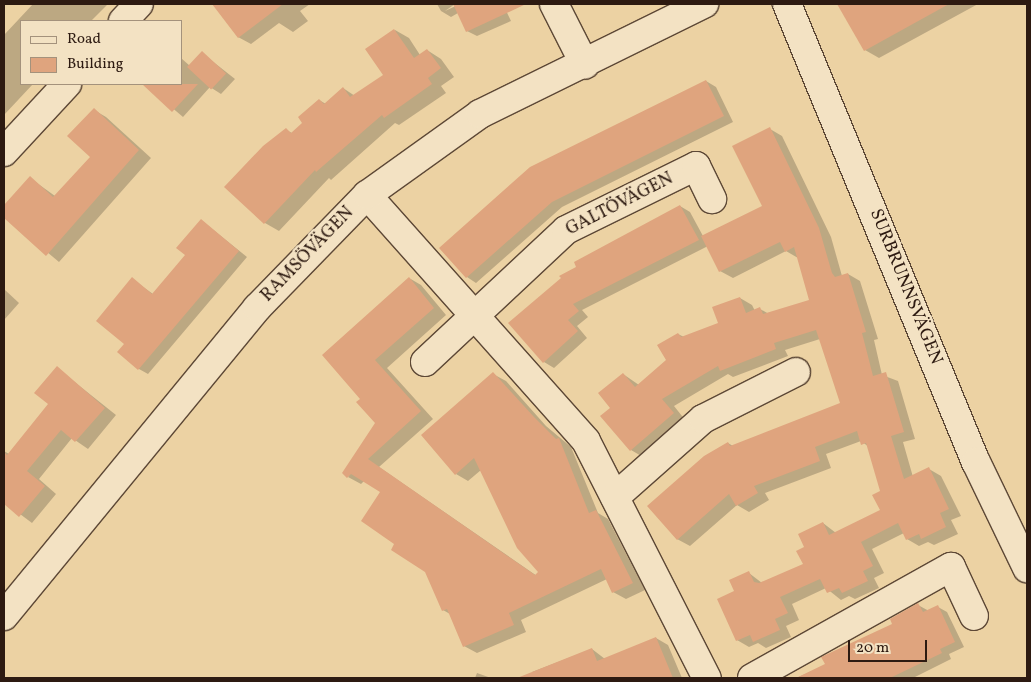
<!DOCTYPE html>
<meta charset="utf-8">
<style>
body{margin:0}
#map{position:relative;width:1031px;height:682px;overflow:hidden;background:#ecd2a3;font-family:Vollkorn,serif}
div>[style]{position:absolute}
.shadow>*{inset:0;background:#0003}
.building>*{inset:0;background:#dfa47e;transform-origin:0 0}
.roads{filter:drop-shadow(1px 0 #5d4836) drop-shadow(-1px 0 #5d4836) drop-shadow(0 1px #5d4836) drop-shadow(0 -1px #5d4836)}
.minor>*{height:28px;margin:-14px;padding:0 14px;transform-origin:14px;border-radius:14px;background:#f3e2c3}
span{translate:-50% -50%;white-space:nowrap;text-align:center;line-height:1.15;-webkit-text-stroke:5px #f3e2c3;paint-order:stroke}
.street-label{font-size:18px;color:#2d1a11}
.frame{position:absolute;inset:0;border:5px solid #2d1a11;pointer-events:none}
.legend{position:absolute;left:20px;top:20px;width:162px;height:65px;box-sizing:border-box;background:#f3e2c3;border:1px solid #a4927c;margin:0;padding:6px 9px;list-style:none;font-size:15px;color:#2d1a11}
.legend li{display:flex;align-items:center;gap:10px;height:25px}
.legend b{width:25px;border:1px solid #a4927c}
.scale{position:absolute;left:848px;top:640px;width:79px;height:22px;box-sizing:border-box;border:2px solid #2d1a11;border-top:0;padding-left:6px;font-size:15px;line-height:18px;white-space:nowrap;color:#2d1a11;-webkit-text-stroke:4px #f3e2c3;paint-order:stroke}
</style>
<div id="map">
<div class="shadow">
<div style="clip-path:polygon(33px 4px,108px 4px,91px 21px,21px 21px,21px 84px,33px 84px,4px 115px,4px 35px)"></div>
<div style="clip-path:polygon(213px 4px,310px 4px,300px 11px,308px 21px,293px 32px,279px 23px,251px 44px,238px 37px)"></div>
<div style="clip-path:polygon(437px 4px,455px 4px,445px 11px,460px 4px,503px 4px,511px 21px,477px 36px,467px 31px,458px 13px,451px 17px,441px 11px)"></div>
<div style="clip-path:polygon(839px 4px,978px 4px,879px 58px,865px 50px)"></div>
<div style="clip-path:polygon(395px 30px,409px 38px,420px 55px,427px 50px,441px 59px,454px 77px,441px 86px,446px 93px,399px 125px,395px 123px,331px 180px,329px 178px,279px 231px,265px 223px,226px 187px,286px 130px,292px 133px,304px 123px,319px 100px,326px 104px,343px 88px,355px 96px,385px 75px)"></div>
<div style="clip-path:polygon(202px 53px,235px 79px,221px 94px,210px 87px,183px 117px,149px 88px,153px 84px,181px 84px,181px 58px,190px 66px)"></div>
<div style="clip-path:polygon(706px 81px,716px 87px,733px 122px,562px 207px,476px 283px,467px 277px,441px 248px)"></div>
<div style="clip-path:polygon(94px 110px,106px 117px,151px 158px,59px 262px,4px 216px,4px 206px,30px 178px,55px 196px,91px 157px)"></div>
<div style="clip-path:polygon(770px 129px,782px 136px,831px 237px,842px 276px,848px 274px,860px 281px,878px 339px,874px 340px,882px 375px,898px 381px,915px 439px,903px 442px,913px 477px,929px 469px,941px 476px,961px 516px,951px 520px,958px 534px,934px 545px,928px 542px,919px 546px,907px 539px,904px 533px,872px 549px,884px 573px,874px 578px,879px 588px,855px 599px,849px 596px,841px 600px,826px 588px,792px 604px,799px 620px,786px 626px,791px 637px,766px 648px,758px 643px,749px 647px,737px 640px,736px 592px,749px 573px,762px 583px,804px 565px,806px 547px,823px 523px,836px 533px,881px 511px,882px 492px,869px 447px,861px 441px,826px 454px,831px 468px,765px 493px,769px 500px,749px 512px,737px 505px,690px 546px,677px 539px,728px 443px,733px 446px,841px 404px,820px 339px,785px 350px,788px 356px,733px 377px,728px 374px,674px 406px,686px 421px,643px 457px,631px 450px,612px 408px,623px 374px,639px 385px,668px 361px,678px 334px,684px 337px,720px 324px,740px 298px,752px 305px,755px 311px,760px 309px,769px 314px,811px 301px,798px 258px,786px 251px,733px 278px,720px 271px,708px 246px,582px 310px,588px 317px,577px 326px,587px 338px,554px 368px,544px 362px,509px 323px,680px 206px,690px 212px,703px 236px,764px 206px)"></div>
<div style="clip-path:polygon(201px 220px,247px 257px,148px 374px,139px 369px,126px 344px,132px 279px,153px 294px,187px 255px)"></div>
<div style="clip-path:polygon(409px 278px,421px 285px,446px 315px,387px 368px,433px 419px,379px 467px,537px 576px,540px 572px,481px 470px,468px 481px,456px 474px,493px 374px,506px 381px,546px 426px,571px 447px,598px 513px,608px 519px,645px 590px,626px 599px,613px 592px,607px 579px,521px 620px,526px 632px,477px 653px,464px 646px,450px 614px,443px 610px,426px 571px,396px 543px,382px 492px,364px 481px,361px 484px,348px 477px,376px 423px,361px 399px,323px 355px)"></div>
<div style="clip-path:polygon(4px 289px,19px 303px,4px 320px)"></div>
<div style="clip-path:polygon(57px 368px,116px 415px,88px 449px,72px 438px,39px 479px,56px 494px,32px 523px,4px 502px,4px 451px,9px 454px,50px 404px)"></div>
<div style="clip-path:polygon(918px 605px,929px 611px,938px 607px,947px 612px,964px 647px,949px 654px,951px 659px,913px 678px,796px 678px,827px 665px,894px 625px)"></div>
<div style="clip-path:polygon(656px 638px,668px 645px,682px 678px,535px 678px,532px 672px,592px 649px,605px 659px)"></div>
<div style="clip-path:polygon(477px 673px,491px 678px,475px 678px)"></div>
</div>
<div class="building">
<div style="clip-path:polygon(212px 4px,283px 4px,238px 38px)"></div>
<div style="clip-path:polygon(453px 4px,526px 4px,466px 32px)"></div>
<div style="clip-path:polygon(837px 4px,949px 4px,864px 51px)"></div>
<div style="clip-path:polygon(394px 29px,414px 58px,427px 49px,441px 68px,428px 78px,432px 84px,384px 118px,382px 115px,316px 172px,315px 170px,264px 224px,224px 187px,263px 146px,286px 128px,291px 133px,302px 123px,298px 117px,319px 99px,324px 104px,343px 87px,350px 97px,383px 75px,365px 49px)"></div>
<div style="left:202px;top:51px;width:33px;height:22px;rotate:43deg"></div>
<div style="clip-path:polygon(706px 80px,724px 116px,552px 202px,466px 278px,439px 248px,530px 167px)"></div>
<div style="clip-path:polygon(142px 84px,198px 84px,172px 112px)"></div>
<div style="clip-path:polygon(94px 108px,139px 150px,46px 256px,4px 218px,4px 205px,30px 176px,53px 197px,90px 157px,67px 136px)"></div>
<div style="clip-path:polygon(770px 127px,819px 228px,832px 273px,835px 277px,848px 273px,866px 332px,862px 333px,873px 376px,886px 372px,904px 432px,891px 436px,904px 479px,929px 467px,949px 509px,940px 513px,946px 527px,921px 539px,919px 534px,906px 540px,898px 523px,861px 542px,873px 566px,863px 571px,868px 581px,842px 593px,839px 588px,827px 593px,820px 579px,780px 597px,788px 613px,775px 619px,780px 630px,753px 642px,750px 635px,736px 641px,717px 599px,734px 591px,729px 580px,749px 571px,754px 582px,759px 583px,803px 564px,796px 551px,804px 547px,798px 534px,823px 522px,829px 535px,880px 510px,872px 495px,880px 491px,866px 443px,861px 445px,857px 431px,815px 447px,820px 461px,754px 486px,758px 493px,736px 506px,729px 494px,677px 540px,647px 506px,704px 456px,728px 442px,730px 446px,840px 403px,816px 330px,774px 343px,776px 349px,720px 371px,718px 366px,662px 399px,674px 413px,630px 451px,600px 416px,610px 408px,598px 393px,623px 373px,635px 387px,666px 360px,657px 345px,678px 333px,681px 337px,718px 323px,712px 307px,740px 297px,746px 313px,760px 307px,763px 314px,809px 300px,794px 247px,785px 252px,780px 242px,719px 272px,701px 236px,762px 206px,732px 146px)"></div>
<div style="clip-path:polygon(680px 205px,699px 240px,573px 304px,579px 311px,568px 320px,578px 331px,543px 363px,508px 323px,561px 278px,559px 276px,576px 267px,574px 262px)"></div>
<div style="clip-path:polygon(201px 219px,239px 251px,138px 370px,117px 352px,124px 344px,96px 321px,132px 277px,152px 294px,185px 255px,176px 248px)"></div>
<div style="clip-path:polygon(409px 277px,434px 308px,375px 360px,421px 411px,368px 459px,535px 575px,538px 572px,517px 548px,474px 458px,455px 475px,421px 435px,493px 372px,534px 417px,556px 439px,559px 438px,589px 513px,596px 510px,633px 583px,612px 593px,601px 569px,509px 613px,514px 625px,463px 647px,447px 609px,442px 611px,425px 572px,391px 550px,394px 544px,361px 521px,380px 492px,351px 474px,347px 478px,342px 473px,375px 423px,356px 402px,360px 399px,322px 355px)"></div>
<div style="clip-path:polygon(57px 366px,105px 408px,75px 442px,61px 430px,27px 471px,45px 486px,19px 517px,4px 504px,4px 452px,7px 455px,48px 404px,34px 393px)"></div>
<div style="clip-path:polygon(918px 603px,923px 612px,938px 605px,955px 642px,940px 649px,942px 653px,890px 678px,796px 678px,825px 664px,821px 657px,892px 624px,890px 619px)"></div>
<div style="clip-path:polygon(656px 637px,673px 678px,517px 678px,592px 648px,597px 661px)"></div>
</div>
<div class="roads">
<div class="minor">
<div style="left:554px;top:4px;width:68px;rotate:63.1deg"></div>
<div style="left:787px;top:4px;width:495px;rotate:67.6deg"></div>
<div style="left:976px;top:462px;width:118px;rotate:64.3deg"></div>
<div style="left:123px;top:21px;width:23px;rotate:-47deg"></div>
<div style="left:4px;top:152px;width:93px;rotate:-47.2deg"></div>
<div style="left:367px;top:195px;width:329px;rotate:48.3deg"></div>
<div style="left:586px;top:441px;width:266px;rotate:63deg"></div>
<div style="left:425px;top:362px;width:193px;rotate:-43.1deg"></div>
<div style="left:566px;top:230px;width:145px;rotate:-26.2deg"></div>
<div style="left:696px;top:166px;width:37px;rotate:64deg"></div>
<div style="left:615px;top:497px;width:118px;rotate:-41.6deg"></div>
<div style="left:703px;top:419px;width:104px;rotate:-26.8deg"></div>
<div style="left:4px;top:616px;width:399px;rotate:-50.6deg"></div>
<div style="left:257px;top:308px;width:158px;rotate:-45.8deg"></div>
<div style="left:367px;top:195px;width:139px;rotate:-35.6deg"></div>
<div style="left:480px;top:114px;width:250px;rotate:-26.2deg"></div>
<div style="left:752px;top:678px;width:228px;rotate:-29.2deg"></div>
<div style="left:951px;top:567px;width:54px;rotate:64.9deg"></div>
</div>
</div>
<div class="street-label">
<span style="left:620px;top:205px;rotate:-27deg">GALTÖVÄGEN</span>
<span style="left:308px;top:255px;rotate:-46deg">RAMSÖVÄGEN</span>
<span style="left:905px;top:287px;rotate:68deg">SURBRUNNSVÄGEN</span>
</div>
<div class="frame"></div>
<ul class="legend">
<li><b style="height:6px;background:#f3e2c3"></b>Road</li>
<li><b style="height:14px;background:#dfa47e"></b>Building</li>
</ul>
<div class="scale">20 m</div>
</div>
